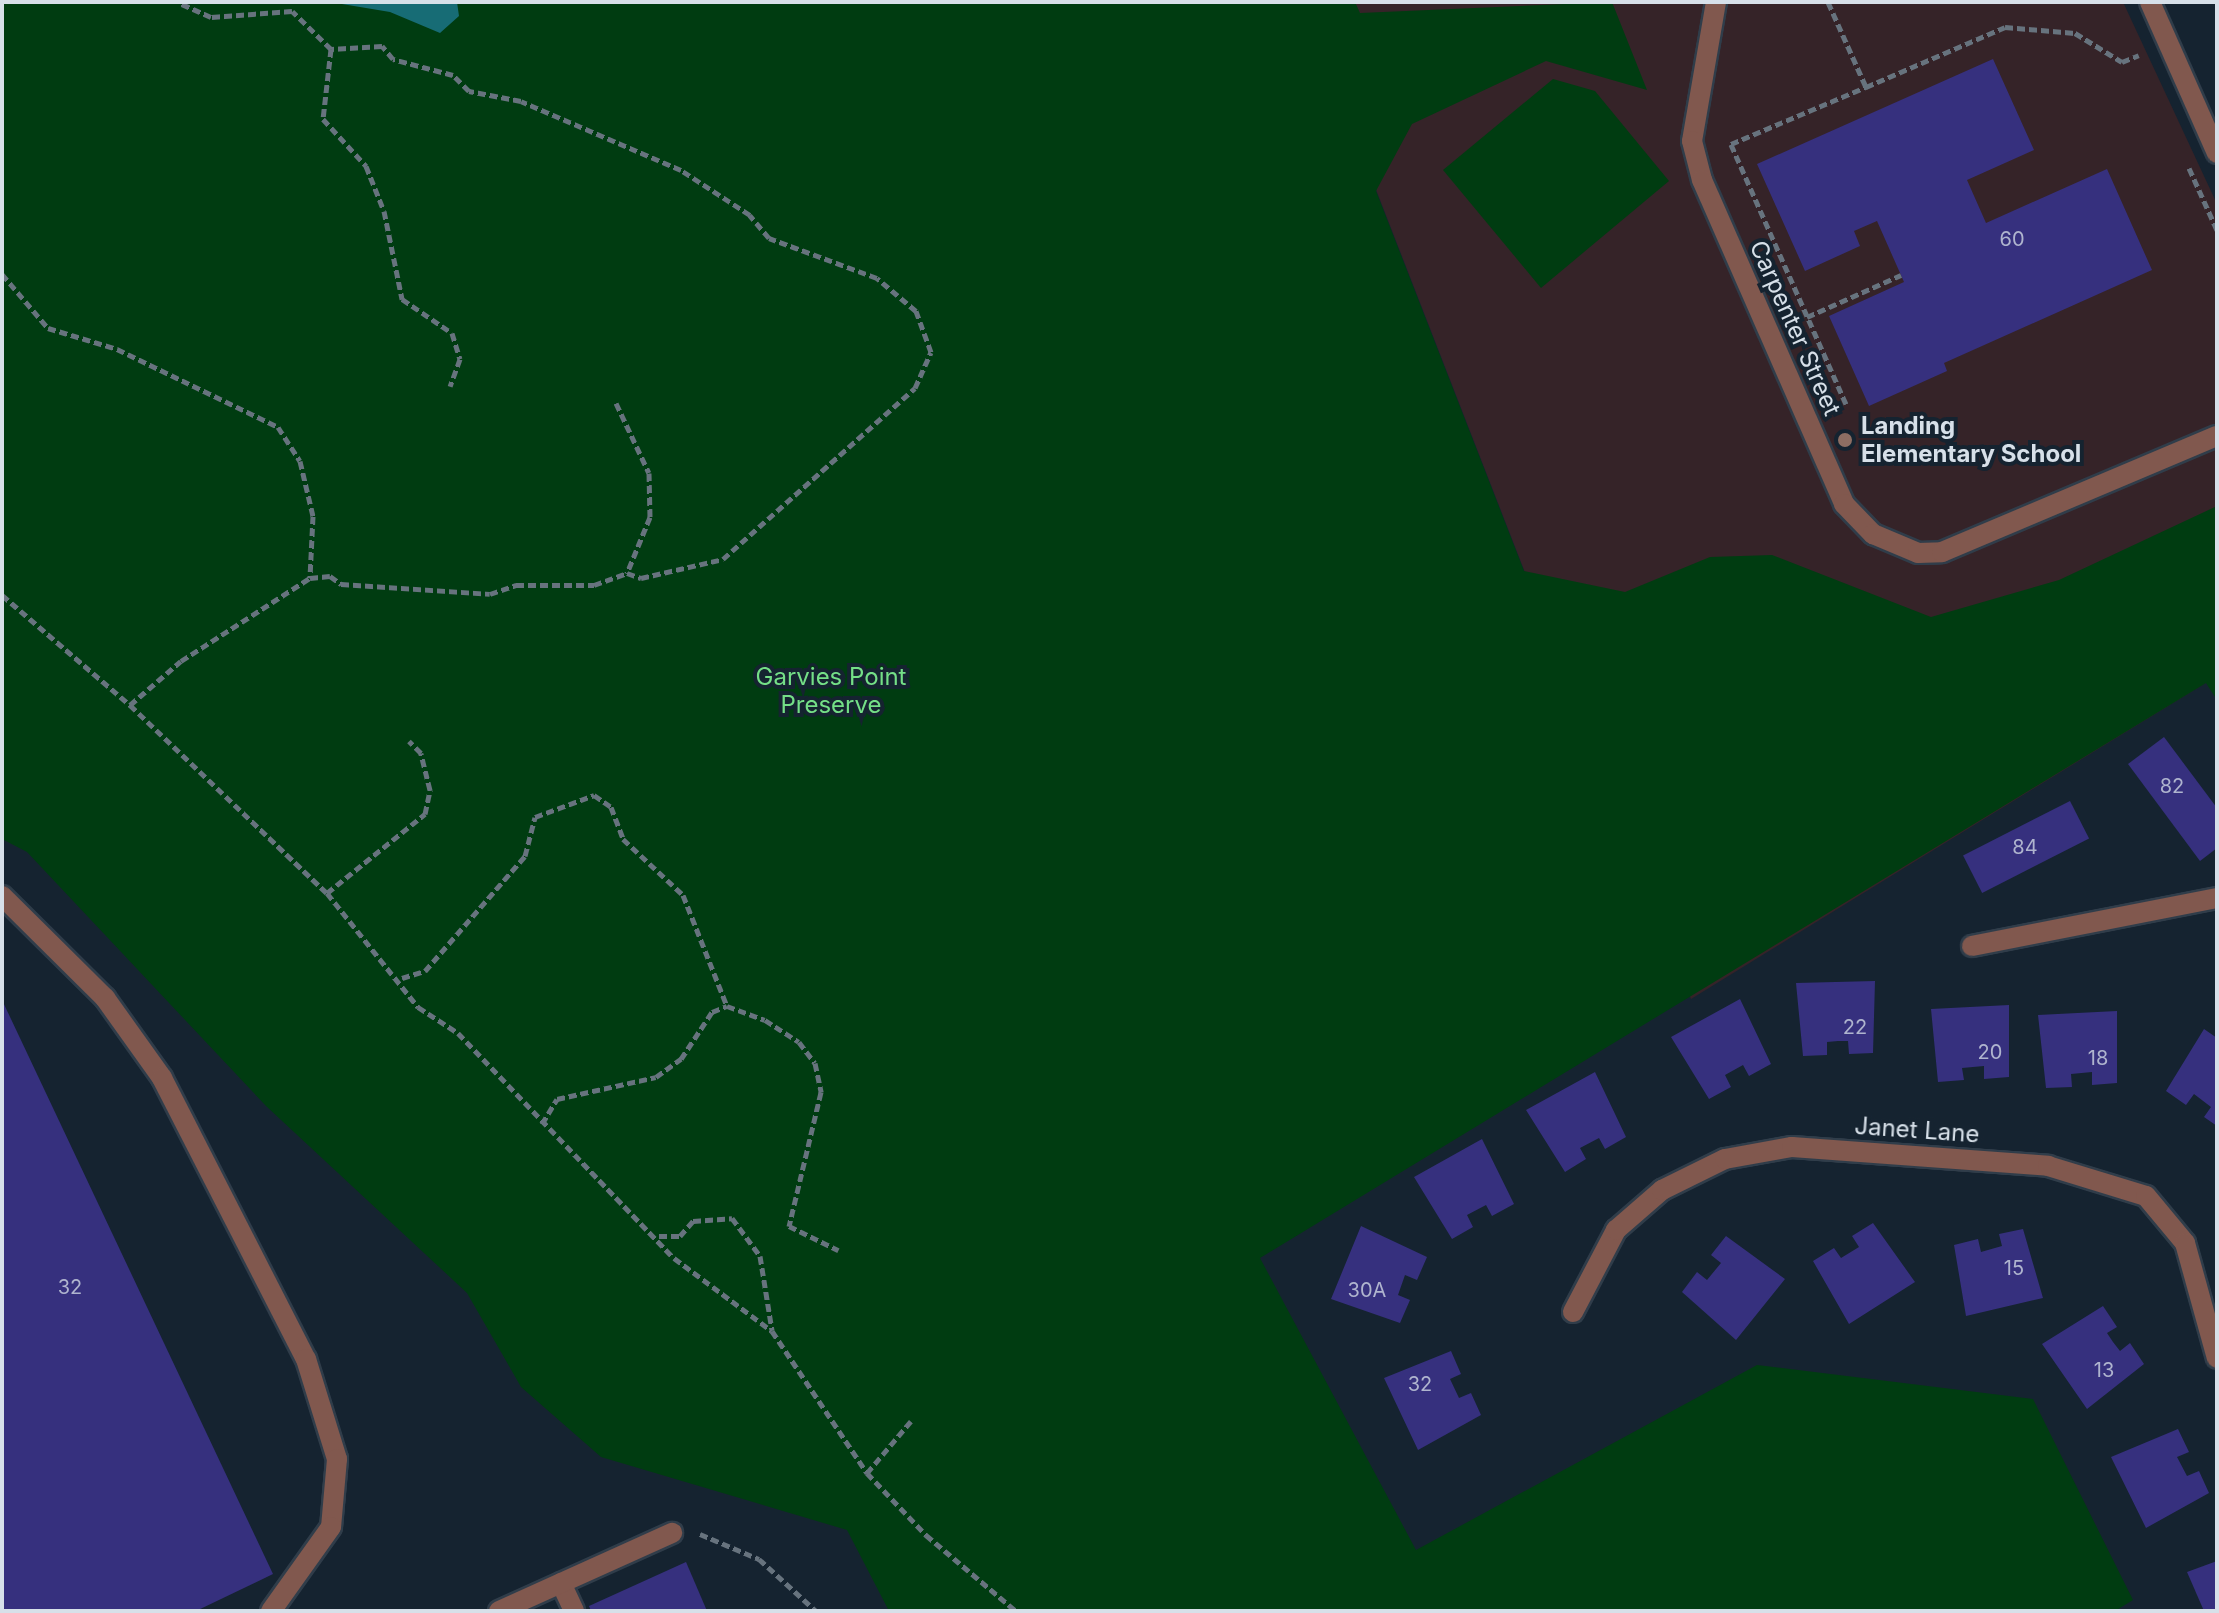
<!DOCTYPE html>
<style>
body{margin:0}
#map{position:relative;width:2219px;height:1613px;overflow:hidden;background:#152330;font-family:Inter,sans-serif}
div>[style]{position:absolute}
.education>*{inset:0;background:#352328}
.green>*{inset:0;background:#003c11}
.water>*{inset:0;background:#176c75}
.building>*{inset:0;background:#36307e;transform-origin:0 0}
.path>*{height:5px;margin-top:-2.5px;transform-origin:0;background:repeating-linear-gradient(90deg,#67737e 0 8px,transparent 0 12px)}
.roads{filter:drop-shadow(2px 0 #303d4a) drop-shadow(-2px 0 #303d4a) drop-shadow(0 2px #303d4a) drop-shadow(0 -2px #303d4a)}
.minor>*{height:20px;margin:-10px;padding:0 10px;transform-origin:10px;border-radius:10px;background:#81584e}
.dots>*{width:22px;height:22px;translate:-50% -50%;box-sizing:border-box;border:4px solid #152330;border-radius:50%}
span{translate:-50% -50%;white-space:nowrap;text-align:center;line-height:1.15;-webkit-text-stroke:8px #152330;paint-order:stroke}
.number-label{font-size:20px;color:#afb4ce}
.number-label span{-webkit-text-stroke-width:0}
.street-label{font-size:24px;color:#d7e0e9}
.poi-label{font-size:24px;color:#d7e0e9;font-weight:700}
.left{translate:0 -50%;text-align:left}
.park-label{font-size:24px;color:#74df87}
.frame{position:absolute;inset:0;border:4px solid #d7e0e9;pointer-events:none}
</style>
<div id="map">
<div class="education">
<div style="clip-path:polygon(1303px 2px,2123px 2px,2217px 204px,2217px 676px,1691px 999px)"></div>
</div>
<div class="green">
<div style="clip-path:polygon(2px 2px,1355px 2px,1360px 13px,1612px 2px,1647px 90px,1546px 61px,1412px 124px,1376px 191px,1524px 571px,1625px 592px,1710px 557px,1772px 555px,1931px 617px,2059px 580px,2217px 506px,2217px 700px,2206px 683px,1260px 1258px,1416px 1550px,1757px 1365px,2033px 1399px,2133px 1600px,2115px 1611px,889px 1611px,847px 1530px,601px 1457px,521px 1387px,467px 1293px,266px 1106px,27px 852px,2px 839px)"></div>
<div style="clip-path:polygon(1553px 79px,1595px 91px,1669px 181px,1541px 288px,1443px 170px)"></div>
</div>
<div class="water">
<div style="clip-path:polygon(330px 2px,457px 2px,459px 16px,440px 33px,390px 12px)"></div>
</div>
<div class="building">
<div style="clip-path:polygon(1993px 59px,2034px 150px,1967px 180px,1986px 223px,2107px 169px,2152px 270px,1944px 363px,1947px 371px,1869px 406px,1829px 316px,1904px 282px,1877px 221px,1854px 231px,1860px 246px,1805px 271px,1757px 164px)"></div>
<div style="clip-path:polygon(2164px 737px,2217px 808px,2217px 848px,2200px 861px,2128px 764px)"></div>
<div style="left:2070px;top:801px;width:42px;height:120px;rotate:63deg"></div>
<div style="clip-path:polygon(1875px 981px,1873px 1053px,1849px 1054px,1848px 1041px,1838px 1041px,1827px 1042px,1827px 1055px,1803px 1056px,1796px 983px)"></div>
<div style="clip-path:polygon(1740px 999px,1771px 1064px,1749px 1076px,1743px 1065px,1725px 1075px,1731px 1087px,1709px 1099px,1671px 1037px)"></div>
<div style="clip-path:polygon(2px 1000px,273px 1574px,196px 1611px,2px 1611px)"></div>
<div style="clip-path:polygon(2009px 1005px,2009px 1077px,1984px 1079px,1984px 1066px,1962px 1068px,1964px 1080px,1938px 1082px,1931px 1009px)"></div>
<div style="clip-path:polygon(2117px 1011px,2117px 1083px,2092px 1085px,2092px 1072px,2071px 1074px,2072px 1087px,2046px 1088px,2038px 1015px)"></div>
<div style="clip-path:polygon(2204px 1029px,2217px 1038px,2217px 1126px,2204px 1117px,2211px 1107px,2194px 1094px,2186px 1105px,2166px 1091px)"></div>
<div style="clip-path:polygon(1595px 1072px,1626px 1137px,1605px 1149px,1599px 1138px,1580px 1148px,1586px 1159px,1565px 1172px,1526px 1110px)"></div>
<div style="clip-path:polygon(1482px 1139px,1514px 1204px,1492px 1216px,1486px 1205px,1467px 1215px,1473px 1227px,1452px 1239px,1414px 1177px)"></div>
<div style="clip-path:polygon(1873px 1223px,1915px 1282px,1849px 1324px,1813px 1261px,1834px 1248px,1841px 1258px,1859px 1247px,1852px 1236px)"></div>
<div style="clip-path:polygon(1361px 1226px,1427px 1257px,1417px 1280px,1405px 1275px,1398px 1295px,1410px 1300px,1400px 1323px,1331px 1299px)"></div>
<div style="clip-path:polygon(2023px 1229px,2043px 1298px,1966px 1316px,1954px 1245px,1978px 1239px,1981px 1252px,2002px 1246px,1999px 1234px)"></div>
<div style="clip-path:polygon(1726px 1236px,1785px 1279px,1736px 1340px,1682px 1292px,1697px 1272px,1707px 1280px,1721px 1263px,1711px 1255px)"></div>
<div style="clip-path:polygon(2103px 1306px,2117px 1327px,2107px 1333px,2113px 1342px,2120px 1351px,2130px 1343px,2144px 1364px,2087px 1409px,2042px 1344px)"></div>
<div style="clip-path:polygon(1451px 1351px,1461px 1374px,1450px 1379px,1459px 1398px,1471px 1393px,1481px 1415px,1418px 1450px,1384px 1378px)"></div>
<div style="clip-path:polygon(2178px 1429px,2189px 1452px,2177px 1457px,2187px 1476px,2199px 1471px,2209px 1493px,2146px 1528px,2111px 1457px)"></div>
<div style="clip-path:polygon(2217px 1561px,2217px 1611px,2204px 1611px,2187px 1572px)"></div>
<div style="clip-path:polygon(686px 1562px,707px 1611px,591px 1611px,589px 1606px)"></div>
</div>
<div class="path">
<div style="left:1828px;top:2px;width:93px;rotate:65.9deg"></div>
<div style="left:1866px;top:87px;width:151px;rotate:-23.3deg"></div>
<div style="left:2005px;top:27px;width:70px;rotate:4.9deg"></div>
<div style="left:2075px;top:33px;width:55px;rotate:31.7deg"></div>
<div style="left:2122px;top:62px;width:18px;rotate:-22deg"></div>
<div style="left:331px;top:49px;width:70px;rotate:96.5deg"></div>
<div style="left:323px;top:119px;width:64px;rotate:47.5deg"></div>
<div style="left:366px;top:166px;width:48px;rotate:68.2deg"></div>
<div style="left:384px;top:211px;width:90px;rotate:78.4deg"></div>
<div style="left:402px;top:299px;width:60px;rotate:34.2deg"></div>
<div style="left:452px;top:333px;width:27px;rotate:73deg"></div>
<div style="left:460px;top:359px;width:29px;rotate:110deg"></div>
<div style="left:2189px;top:168px;width:68px;rotate:65.7deg"></div>
<div style="left:2px;top:274px;width:71px;rotate:49.6deg"></div>
<div style="left:48px;top:328px;width:72px;rotate:16.9deg"></div>
<div style="left:117px;top:349px;width:179px;rotate:25.8deg"></div>
<div style="left:278px;top:427px;width:40px;rotate:57.1deg"></div>
<div style="left:300px;top:461px;width:57px;rotate:76.7deg"></div>
<div style="left:313px;top:516px;width:62px;rotate:92.8deg"></div>
<div style="left:310px;top:578px;width:20px;rotate:-6deg"></div>
<div style="left:330px;top:576px;width:14px;rotate:36deg"></div>
<div style="left:341px;top:584px;width:149px;rotate:3.8deg"></div>
<div style="left:490px;top:594px;width:28px;rotate:-19deg"></div>
<div style="left:516px;top:585px;width:78px"></div>
<div style="left:594px;top:585px;width:35px;rotate:-20deg"></div>
<div style="left:627px;top:573px;width:15px;rotate:20deg"></div>
<div style="left:641px;top:578px;width:84px;rotate:-13deg"></div>
<div style="left:723px;top:559px;width:257px;rotate:-41.7deg"></div>
<div style="left:915px;top:388px;width:39px;rotate:-66deg"></div>
<div style="left:931px;top:352px;width:44px;rotate:-110.1deg"></div>
<div style="left:916px;top:311px;width:51px;rotate:-139.8deg"></div>
<div style="left:877px;top:278px;width:115px;rotate:-159.7deg"></div>
<div style="left:769px;top:238px;width:30px;rotate:-130deg"></div>
<div style="left:750px;top:215px;width:82px;rotate:-146.9deg"></div>
<div style="left:681px;top:170px;width:174px;rotate:-156.7deg"></div>
<div style="left:521px;top:101px;width:53px;rotate:-169.1deg"></div>
<div style="left:469px;top:91px;width:23px;rotate:-135deg"></div>
<div style="left:453px;top:75px;width:62px;rotate:-165.1deg"></div>
<div style="left:393px;top:59px;width:17px;rotate:-130deg"></div>
<div style="left:382px;top:46px;width:51px;rotate:176.6deg"></div>
<div style="left:331px;top:49px;width:54px;rotate:-135.7deg"></div>
<div style="left:292px;top:11px;width:81px;rotate:175.8deg"></div>
<div style="left:211px;top:17px;width:36px;rotate:-156deg"></div>
<div style="left:1807px;top:317px;width:103px;rotate:-24.1deg"></div>
<div style="left:616px;top:403px;width:77px;rotate:64.8deg"></div>
<div style="left:649px;top:473px;width:44px;rotate:88.7deg"></div>
<div style="left:650px;top:517px;width:61px;rotate:112.3deg"></div>
<div style="left:1846px;top:404px;width:284px;rotate:-113.9deg"></div>
<div style="left:1731px;top:144px;width:147px;rotate:-22.9deg"></div>
<div style="left:2px;top:595px;width:169px;rotate:40.7deg"></div>
<div style="left:130px;top:705px;width:67px;rotate:-40.8deg"></div>
<div style="left:181px;top:661px;width:153px;rotate:-32.8deg"></div>
<div style="left:130px;top:705px;width:272px;rotate:43.7deg"></div>
<div style="left:327px;top:893px;width:146px;rotate:51.4deg"></div>
<div style="left:418px;top:1007px;width:48px;rotate:33deg"></div>
<div style="left:458px;top:1033px;width:312px;rotate:46.2deg"></div>
<div style="left:674px;top:1258px;width:122px;rotate:36.7deg"></div>
<div style="left:772px;top:1331px;width:171px;rotate:56.2deg"></div>
<div style="left:867px;top:1473px;width:86px;rotate:46.4deg"></div>
<div style="left:926px;top:1535px;width:118px;rotate:40.2deg"></div>
<div style="left:327px;top:893px;width:126px;rotate:-38.9deg"></div>
<div style="left:425px;top:814px;width:25px;rotate:-78deg"></div>
<div style="left:430px;top:790px;width:38px;rotate:-104deg"></div>
<div style="left:421px;top:753px;width:17px;rotate:-135deg"></div>
<div style="left:402px;top:978px;width:24px;rotate:-17deg"></div>
<div style="left:425px;top:971px;width:152px;rotate:-49deg"></div>
<div style="left:525px;top:856px;width:40px;rotate:-75.6deg"></div>
<div style="left:535px;top:817px;width:63px;rotate:-20.4deg"></div>
<div style="left:594px;top:795px;width:21px;rotate:35deg"></div>
<div style="left:611px;top:807px;width:34px;rotate:69deg"></div>
<div style="left:623px;top:839px;width:82px;rotate:43deg"></div>
<div style="left:683px;top:895px;width:119px;rotate:68.4deg"></div>
<div style="left:542px;top:1124px;width:29px;rotate:-59deg"></div>
<div style="left:557px;top:1099px;width:101px;rotate:-12.5deg"></div>
<div style="left:656px;top:1077px;width:31px;rotate:-36deg"></div>
<div style="left:681px;top:1059px;width:56px;rotate:-56.6deg"></div>
<div style="left:712px;top:1012px;width:16px;rotate:-22deg"></div>
<div style="left:727px;top:1006px;width:40px;rotate:20.2deg"></div>
<div style="left:765px;top:1020px;width:40px;rotate:32.9deg"></div>
<div style="left:799px;top:1042px;width:26px;rotate:53deg"></div>
<div style="left:815px;top:1063px;width:30px;rotate:78deg"></div>
<div style="left:821px;top:1092px;width:138px;rotate:103.4deg"></div>
<div style="left:789px;top:1226px;width:55px;rotate:26.1deg"></div>
<div style="left:659px;top:1236px;width:21px"></div>
<div style="left:680px;top:1236px;width:20px;rotate:-49deg"></div>
<div style="left:693px;top:1221px;width:39px;rotate:-4deg"></div>
<div style="left:732px;top:1218px;width:47px;rotate:53.6deg"></div>
<div style="left:760px;top:1256px;width:75px;rotate:80.8deg"></div>
<div style="left:867px;top:1473px;width:68px;rotate:-49.8deg"></div>
<div style="left:700px;top:1534px;width:64px;rotate:23deg"></div>
<div style="left:759px;top:1559px;width:77px;rotate:42.4deg"></div>
</div>
<div class="roads">
<div class="minor">
<div style="left:1716px;top:2px;width:141px;rotate:99.8deg"></div>
<div style="left:1692px;top:141px;width:40px;rotate:75.6deg"></div>
<div style="left:1702px;top:180px;width:354px;rotate:66.3deg"></div>
<div style="left:1844px;top:504px;width:42px;rotate:46deg"></div>
<div style="left:1873px;top:534px;width:49px;rotate:22.9deg"></div>
<div style="left:1918px;top:553px;width:24px;rotate:-2deg"></div>
<div style="left:1942px;top:552px;width:298px;rotate:-22.9deg"></div>
<div style="left:2150px;top:2px;width:165px;rotate:66.1deg"></div>
<div style="left:2px;top:896px;width:145px;rotate:44.7deg"></div>
<div style="left:105px;top:998px;width:98px;rotate:54.5deg"></div>
<div style="left:162px;top:1078px;width:316px;rotate:62.9deg"></div>
<div style="left:306px;top:1359px;width:105px;rotate:72.8deg"></div>
<div style="left:337px;top:1459px;width:68px;rotate:95deg"></div>
<div style="left:331px;top:1527px;width:103px;rotate:125.5deg"></div>
<div style="left:1972px;top:946px;width:250px;rotate:-11.1deg"></div>
<div style="left:1573px;top:1312px;width:93px;rotate:-62.3deg"></div>
<div style="left:1616px;top:1230px;width:61px;rotate:-41deg"></div>
<div style="left:1662px;top:1190px;width:70px;rotate:-26.2deg"></div>
<div style="left:1725px;top:1159px;width:68px;rotate:-10.2deg"></div>
<div style="left:1792px;top:1147px;width:257px;rotate:4.2deg"></div>
<div style="left:2048px;top:1166px;width:102px;rotate:17deg"></div>
<div style="left:2146px;top:1196px;width:61px;rotate:50.3deg"></div>
<div style="left:2185px;top:1243px;width:119px;rotate:74.5deg"></div>
<div style="left:561px;top:1583px;width:31px;rotate:65deg"></div>
<div style="left:499px;top:1611px;width:190px;rotate:-24.3deg"></div>
</div>
</div>
<div class="dots">
<div style="left:1845px;top:440px;background:#8d6e63"></div>
</div>
<div class="number-label">
<span style="left:2012px;top:239px">60</span>
<span style="left:2172px;top:786px">82</span>
<span style="left:2025px;top:847px">84</span>
<span style="left:1855px;top:1027px">22</span>
<span style="left:1990px;top:1052px">20</span>
<span style="left:2098px;top:1058px">18</span>
<span style="left:2014px;top:1268px">15</span>
<span style="left:70px;top:1287px">32</span>
<span style="left:1367px;top:1290px">30A</span>
<span style="left:2104px;top:1370px">13</span>
<span style="left:1420px;top:1384px">32</span>
</div>
<div class="street-label">
<span style="left:1795px;top:328px;rotate:66deg">Carpenter Street</span>
<span style="left:1917px;top:1130px;rotate:4deg">Janet Lane</span>
</div>
<div class="poi-label">
<span class="left" style="left:1861px;top:440px">Landing<br>Elementary School</span>
</div>
<div class="park-label">
<span style="left:831px;top:691px">Garvies Point<br>Preserve</span>
</div>
<div class="frame"></div>
</div>
